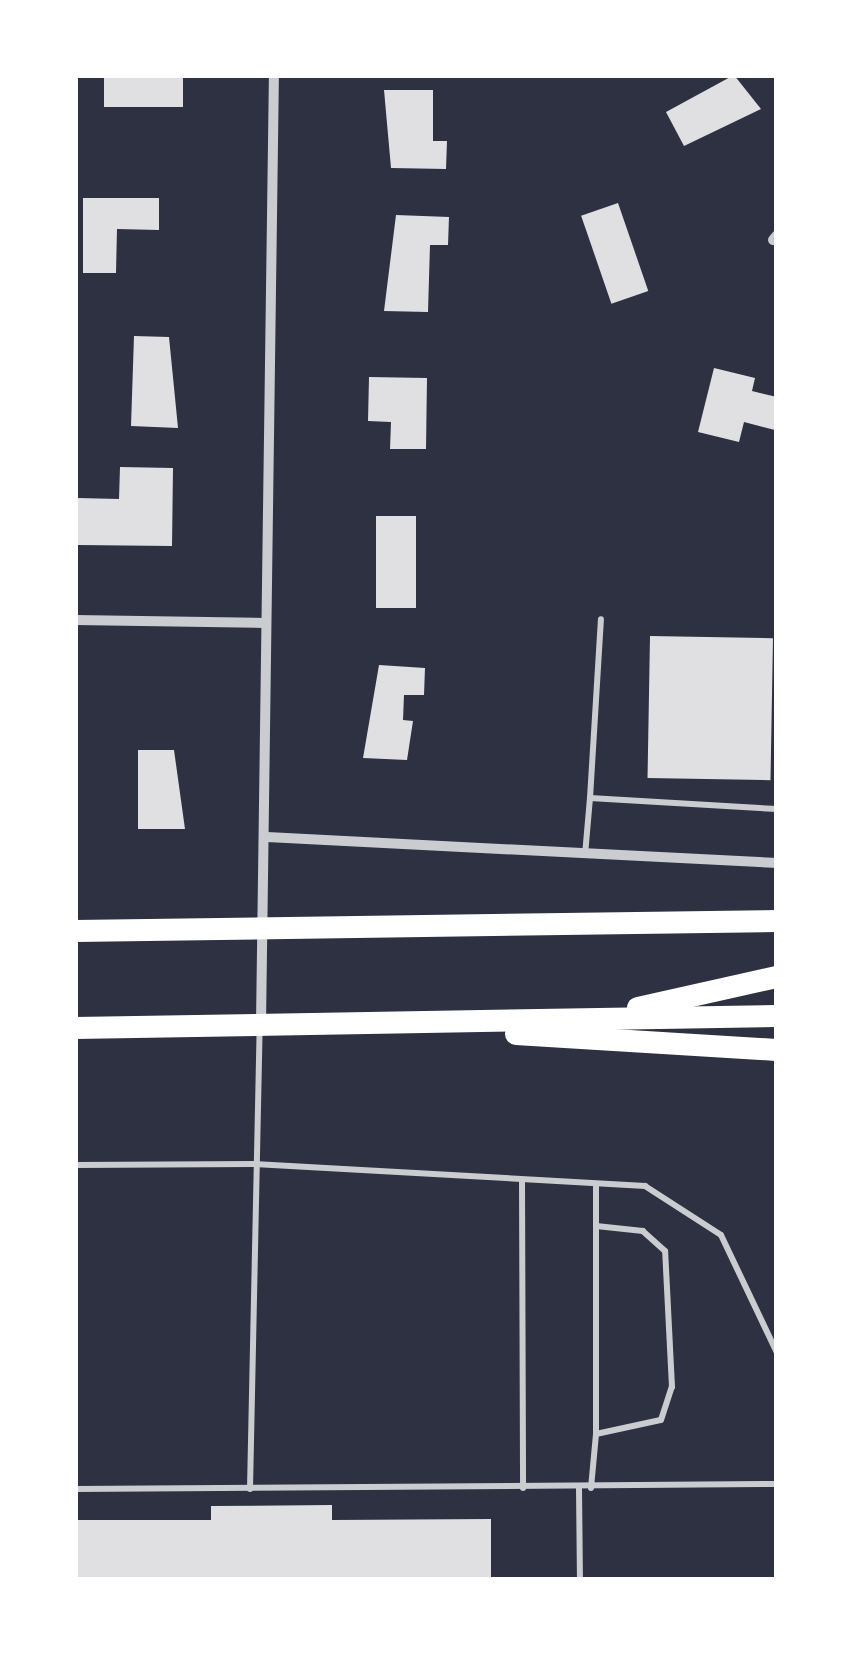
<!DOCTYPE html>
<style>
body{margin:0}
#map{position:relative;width:852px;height:1655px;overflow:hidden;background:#2d3142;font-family:Cabin,sans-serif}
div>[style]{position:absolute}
.building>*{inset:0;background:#e0e0e3;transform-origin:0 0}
.service>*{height:6px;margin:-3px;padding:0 3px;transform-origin:3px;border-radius:3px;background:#caccd0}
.minor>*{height:10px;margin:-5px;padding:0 5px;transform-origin:5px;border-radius:5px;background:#caccd0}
.primary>*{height:22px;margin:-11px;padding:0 11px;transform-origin:11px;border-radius:11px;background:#fff}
span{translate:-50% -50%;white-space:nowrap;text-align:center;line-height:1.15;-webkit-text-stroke:8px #fff;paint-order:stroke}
.frame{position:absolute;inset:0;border:78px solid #fff;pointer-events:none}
</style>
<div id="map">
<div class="building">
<div style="left:104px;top:75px;width:79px;height:32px"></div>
<div style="clip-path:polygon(734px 75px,761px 109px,684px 146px,666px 112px)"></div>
<div style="clip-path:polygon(384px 90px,433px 90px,433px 141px,447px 141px,446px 169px,391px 168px)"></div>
<div style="clip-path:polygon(83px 198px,159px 198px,159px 230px,117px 229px,116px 273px,83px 273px)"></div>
<div style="left:618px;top:203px;width:93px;height:39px;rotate:71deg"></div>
<div style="clip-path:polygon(396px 215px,449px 217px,448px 245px,430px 245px,428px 312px,384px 311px)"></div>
<div style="clip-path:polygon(134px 336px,169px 337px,178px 428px,131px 426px)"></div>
<div style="clip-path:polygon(714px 368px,755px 378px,752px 391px,777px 397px,775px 430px,744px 422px,739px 442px,698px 432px)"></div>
<div style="clip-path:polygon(369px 377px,427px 378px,426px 449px,390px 449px,391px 422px,368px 421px)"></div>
<div style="clip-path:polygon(120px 467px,173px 468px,172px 546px,78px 545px,78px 498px,119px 499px)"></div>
<div style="left:376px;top:516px;width:40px;height:92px"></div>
<div style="left:650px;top:636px;width:123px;height:142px;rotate:1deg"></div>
<div style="clip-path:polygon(379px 665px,425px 668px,424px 695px,404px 695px,403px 720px,413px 721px,407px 760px,363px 758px)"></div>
<div style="clip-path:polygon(138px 750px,174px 750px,185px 829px,138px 829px)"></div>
<div style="clip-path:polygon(332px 1505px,332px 1520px,491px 1519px,491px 1580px,75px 1580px,75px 1520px,211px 1520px,211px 1506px)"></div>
</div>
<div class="service">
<div style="left:590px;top:798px;width:179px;rotate:-86.5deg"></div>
<div style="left:585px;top:855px;width:57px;rotate:-85deg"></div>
<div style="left:590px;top:798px;width:187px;rotate:3.4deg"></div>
<div style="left:75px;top:1165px;width:179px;rotate:-0.3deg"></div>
<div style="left:254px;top:1164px;width:392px;rotate:3.2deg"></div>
<div style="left:645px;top:1186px;width:90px;rotate:32.8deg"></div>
<div style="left:721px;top:1235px;width:131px;rotate:64.6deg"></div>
<div style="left:522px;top:1181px;width:307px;rotate:89.8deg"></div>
<div style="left:596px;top:1226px;width:208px;rotate:90deg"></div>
<div style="left:579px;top:1488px;width:92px;rotate:89.4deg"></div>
<div style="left:591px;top:1488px;width:54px;rotate:-84.7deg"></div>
<div style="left:596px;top:1434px;width:66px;rotate:-12.2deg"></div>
<div style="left:661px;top:1420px;width:35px;rotate:-72deg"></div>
<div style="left:672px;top:1387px;width:136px;rotate:-92.9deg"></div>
<div style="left:665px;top:1251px;width:30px;rotate:-138deg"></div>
<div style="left:643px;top:1231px;width:47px;rotate:-173.9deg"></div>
<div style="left:596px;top:1226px;width:42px;rotate:-90deg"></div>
<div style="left:75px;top:1489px;width:702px;rotate:-0.41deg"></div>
<div style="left:250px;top:1489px;width:459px;rotate:-88.8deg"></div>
</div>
<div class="minor">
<div style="left:773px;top:240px;width:6px;rotate:-51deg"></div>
<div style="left:75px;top:620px;width:190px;rotate:0.9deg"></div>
<div style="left:267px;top:837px;width:511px;rotate:2.92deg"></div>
<div style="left:261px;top:1024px;width:949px;rotate:-89.22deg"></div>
</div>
<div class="primary">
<div style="left:75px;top:931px;width:702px;rotate:-0.82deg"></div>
<div style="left:638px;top:1008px;width:142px;rotate:-12.6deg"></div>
<div style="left:75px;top:1028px;width:702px;rotate:-0.98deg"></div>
<div style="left:516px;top:1034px;width:261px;rotate:3.5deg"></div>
</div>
<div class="frame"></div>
</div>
